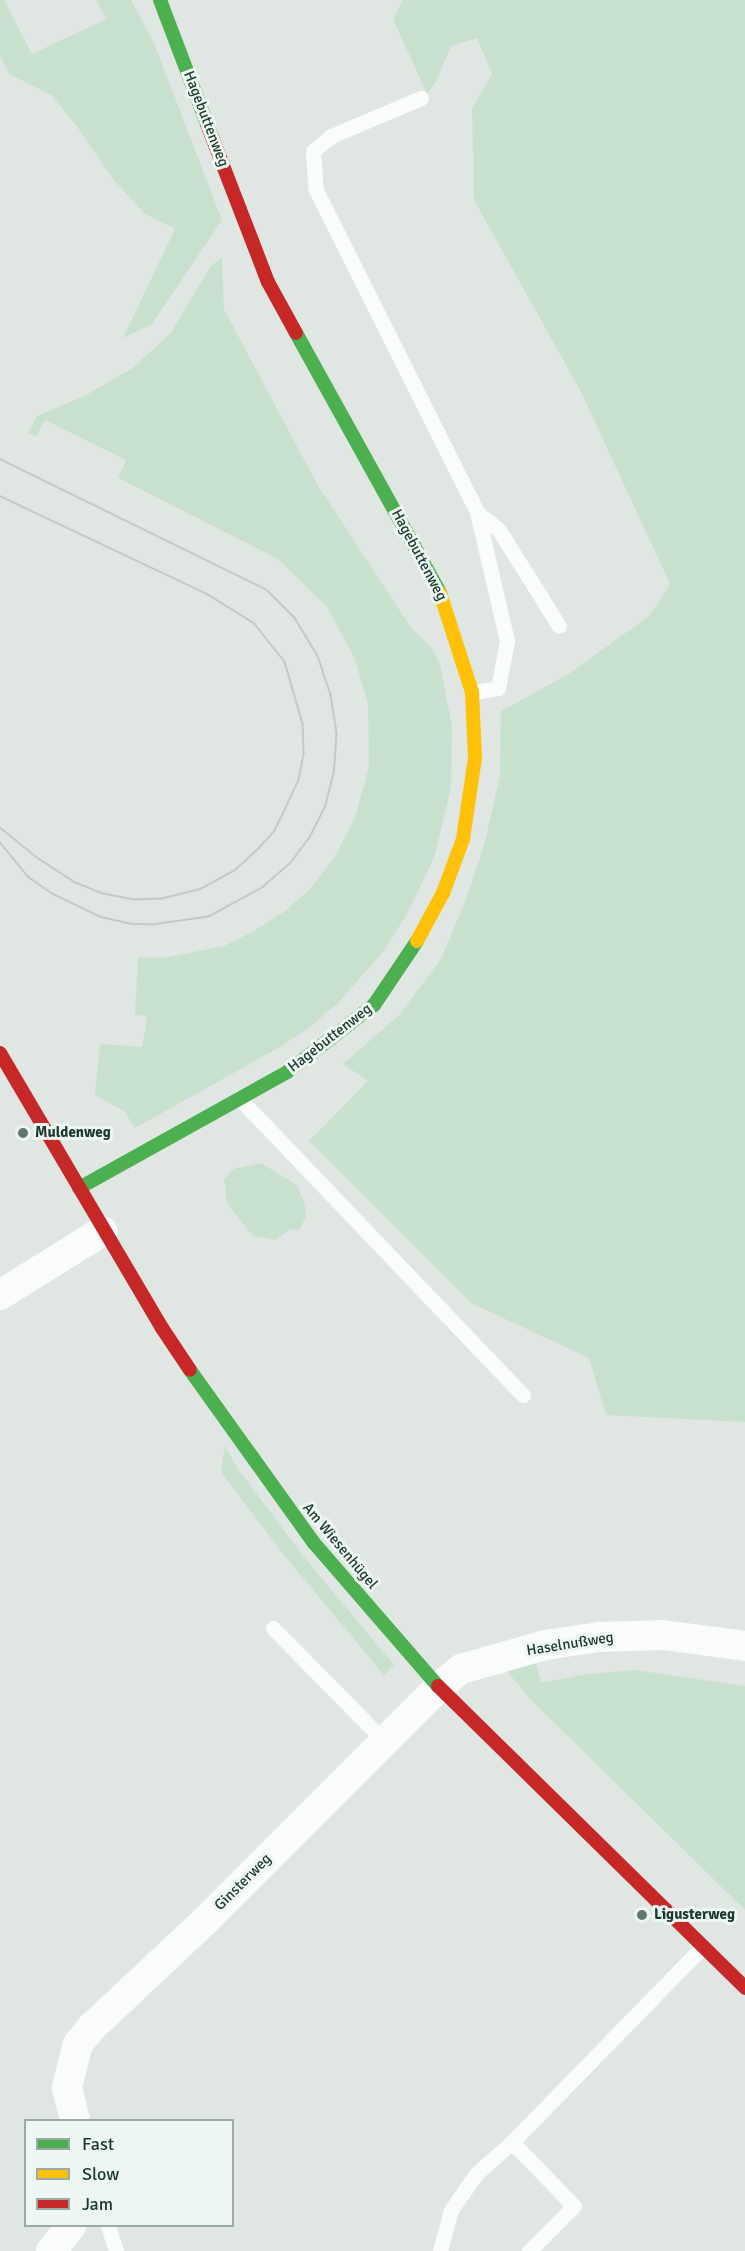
<!DOCTYPE html>
<meta charset="utf-8">
<style>
body{margin:0}
#map{position:relative;width:745px;height:2251px;overflow:hidden;background:#e0e7e3;font-family:Signika,sans-serif}
div>[style]{position:absolute}
.green>*{inset:0;background:#c8e1ce}
.lane>*{height:15px;margin:-7.5px;padding:0 7.5px;transform-origin:7.5px;border-radius:7.5px;background:#fafbfb}
.street>*{height:30px;margin:-15px;padding:0 15px;transform-origin:15px;border-radius:15px;background:#fafbfb}
.fast>*{height:14px;margin:-7px;padding:0 7px;transform-origin:7px;border-radius:7px;background:#4caf50}
.slow>*{height:14px;margin:-7px;padding:0 7px;transform-origin:7px;border-radius:7px;background:#ffc107}
.jam>*{height:14px;margin:-7px;padding:0 7px;transform-origin:7px;border-radius:7px;background:#c62828}
.tram>*{height:1.5px;margin:-0.75px;padding:0 0.75px;transform-origin:0.75px;border-radius:0.75px;background:#c5c9c8}
.dots>*{width:16px;height:16px;translate:-50% -50%;box-sizing:border-box;border:3px solid #edf6f1;border-radius:50%}
span{translate:-50% -50%;white-space:nowrap;text-align:center;line-height:1.15;-webkit-text-stroke:6px #edf6f1;paint-order:stroke}
.street-label{font-size:15px;color:#1e3930}
.poi-label{font-size:15px;color:#1e3930;font-weight:700}
.left{translate:0 -50%;text-align:left}
.legend{position:absolute;left:24px;top:2119px;width:210px;height:108px;box-sizing:border-box;background:#edf6f1;border:2px solid #9aaaa4;margin:0;padding:8px 10px;list-style:none;font-size:18px;color:#1e3930}
.legend li{display:flex;align-items:center;gap:12px;height:30px}
.legend b{width:30px;border:2px solid #9aaaa4}
</style>
<div id="map">
<div class="green">
<div style="clip-path:polygon(0 0,4px 0,32px 54px,106px 19px,96px 0,131px 0,154px 43px,222px 220px,152px 324px,123px 338px,175px 229px,145px 214px,113px 179px,78px 128px,51px 95px,9px 74px,0 56px)"></div>
<div style="clip-path:polygon(403px 0,745px 0,745px 1422px,606px 1415px,589px 1358px,471px 1303px,309px 1141px,368px 1081px,343px 1064px,399px 1015px,441px 959px,465px 902px,485px 842px,500px 775px,501px 711px,567px 675px,649px 616px,670px 584px,581px 392px,474px 200px,472px 108px,492px 74px,477px 38px,451px 46px,436px 82px,427px 94px,393px 19px)"></div>
<div style="clip-path:polygon(222px 257px,224px 309px,300px 452px,319px 487px,410px 626px,432px 648px,440px 664px,452px 727px,451px 788px,434px 858px,407px 914px,383px 952px,339px 1002px,310px 1027px,280px 1047px,135px 1128px,124px 1111px,95px 1095px,100px 1044px,142px 1047px,147px 1016px,135px 1015px,138px 957px,163px 958px,224px 946px,252px 932px,285px 911px,312px 887px,334px 858px,355px 818px,369px 766px,368px 704px,354px 657px,327px 607px,278px 559px,118px 478px,126px 460px,45px 420px,36px 437px,28px 433px,37px 416px,86px 395px,131px 369px,170px 334px,211px 266px)"></div>
<div style="clip-path:polygon(261px 1163px,297px 1185px,305px 1205px,306px 1217px,299px 1230px,291px 1229px,275px 1240px,253px 1236px,227px 1203px,224px 1180px,233px 1169px)"></div>
<div style="clip-path:polygon(225px 1446px,238px 1469px,304px 1557px,394px 1665px,384px 1675px,284px 1555px,221px 1472px)"></div>
<div style="clip-path:polygon(535px 1660px,541px 1683px,587px 1674px,635px 1670px,745px 1686px,745px 1910px,529px 1698px,506px 1670px)"></div>
</div>
<div class="lane">
<div style="left:421px;top:98px;width:98px;rotate:157.1deg"></div>
<div style="left:331px;top:136px;width:23px;rotate:140deg"></div>
<div style="left:313px;top:151px;width:39px;rotate:86deg"></div>
<div style="left:316px;top:190px;width:360px;rotate:63.4deg"></div>
<div style="left:477px;top:512px;width:132px;rotate:76.9deg"></div>
<div style="left:507px;top:641px;width:48px;rotate:100.8deg"></div>
<div style="left:498px;top:688px;width:26px;rotate:171deg"></div>
<div style="left:477px;top:512px;width:28px;rotate:39deg"></div>
<div style="left:499px;top:530px;width:113px;rotate:58deg"></div>
<div style="left:239px;top:1098px;width:411px;rotate:46.3deg"></div>
<div style="left:273px;top:1628px;width:160px;rotate:45.5deg"></div>
<div style="left:512px;top:2142px;width:89px;rotate:45.9deg"></div>
<div style="left:574px;top:2206px;width:64px;rotate:135deg"></div>
<div style="left:108px;top:2226px;width:26px;rotate:72deg"></div>
<div style="left:440px;top:2251px;width:42px;rotate:-75deg"></div>
<div style="left:451px;top:2210px;width:44px;rotate:-55.2deg"></div>
<div style="left:476px;top:2174px;width:48px;rotate:-41.6deg"></div>
<div style="left:512px;top:2142px;width:272px;rotate:-45.7deg"></div>
</div>
<div class="street">
<div style="left:0;top:1295px;width:121px;rotate:-31.9deg"></div>
<div style="left:75px;top:2120px;width:34px;rotate:-104deg"></div>
<div style="left:67px;top:2087px;width:44px;rotate:-75.7deg"></div>
<div style="left:78px;top:2044px;width:21px;rotate:-51deg"></div>
<div style="left:91px;top:2028px;width:158px;rotate:-43.2deg"></div>
<div style="left:206px;top:1920px;width:330px;rotate:-45deg"></div>
<div style="left:439px;top:1687px;width:28px;rotate:-39deg"></div>
<div style="left:461px;top:1669px;width:87px;rotate:-15.9deg"></div>
<div style="left:545px;top:1645px;width:55px;rotate:-8.4deg"></div>
<div style="left:599px;top:1637px;width:64px;rotate:-1.8deg"></div>
<div style="left:663px;top:1635px;width:83px;rotate:7.6deg"></div>
<div style="left:51px;top:2251px;width:32px;rotate:-51deg"></div>
</div>
<div class="fast">
<div style="left:160px;top:0;width:133px;rotate:69.2deg"></div>
<div style="left:296px;top:333px;width:297px;rotate:61deg"></div>
<div style="left:79px;top:1188px;width:238px;rotate:-29.1deg"></div>
<div style="left:287px;top:1072px;width:110px;rotate:-37.6deg"></div>
<div style="left:374px;top:1005px;width:77px;rotate:-56.1deg"></div>
<div style="left:190px;top:1370px;width:213px;rotate:54.4deg"></div>
<div style="left:314px;top:1543px;width:189px;rotate:49.1deg"></div>
</div>
<div class="slow">
<div style="left:417px;top:941px;width:55px;rotate:-61.6deg"></div>
<div style="left:443px;top:893px;width:58px;rotate:-69.7deg"></div>
<div style="left:463px;top:839px;width:82px;rotate:-81.6deg"></div>
<div style="left:475px;top:758px;width:66px;rotate:-92.6deg"></div>
<div style="left:472px;top:692px;width:104px;rotate:-107.9deg"></div>
</div>
<div class="jam">
<div style="left:207px;top:124px;width:169px;rotate:68.9deg"></div>
<div style="left:268px;top:282px;width:58px;rotate:61.2deg"></div>
<div style="left:0;top:1053px;width:319px;rotate:59.5deg"></div>
<div style="left:162px;top:1328px;width:50px;rotate:56.3deg"></div>
<div style="left:438px;top:1686px;width:431px;rotate:44.5deg"></div>
</div>
<div class="tram">
<div style="left:0;top:459px;width:297px;rotate:26.1deg"></div>
<div style="left:267px;top:590px;width:40px;rotate:45deg"></div>
<div style="left:295px;top:618px;width:44px;rotate:58.8deg"></div>
<div style="left:318px;top:656px;width:41px;rotate:71.6deg"></div>
<div style="left:331px;top:695px;width:39px;rotate:81deg"></div>
<div style="left:337px;top:734px;width:39px;rotate:94deg"></div>
<div style="left:334px;top:773px;width:36px;rotate:104deg"></div>
<div style="left:325px;top:808px;width:35px;rotate:117deg"></div>
<div style="left:309px;top:839px;width:31px;rotate:127deg"></div>
<div style="left:290px;top:864px;width:35px;rotate:139deg"></div>
<div style="left:264px;top:887px;width:63px;rotate:151.4deg"></div>
<div style="left:209px;top:917px;width:57px;rotate:171.9deg"></div>
<div style="left:153px;top:925px;width:23px;rotate:-178deg"></div>
<div style="left:130px;top:924px;width:31px;rotate:-167deg"></div>
<div style="left:100px;top:917px;width:53px;rotate:-154.4deg"></div>
<div style="left:52px;top:894px;width:29px;rotate:-145deg"></div>
<div style="left:28px;top:877px;width:44px;rotate:-129.5deg"></div>
<div style="left:0;top:496px;width:229px;rotate:25.3deg"></div>
<div style="left:207px;top:594px;width:55px;rotate:31.7deg"></div>
<div style="left:254px;top:623px;width:50px;rotate:51.5deg"></div>
<div style="left:285px;top:662px;width:65px;rotate:73.8deg"></div>
<div style="left:303px;top:724px;width:30px;rotate:88deg"></div>
<div style="left:304px;top:754px;width:26px;rotate:101deg"></div>
<div style="left:299px;top:780px;width:26px;rotate:115deg"></div>
<div style="left:288px;top:804px;width:30px;rotate:116deg"></div>
<div style="left:275px;top:831px;width:24px;rotate:132deg"></div>
<div style="left:259px;top:849px;width:31px;rotate:138deg"></div>
<div style="left:236px;top:870px;width:39px;rotate:151deg"></div>
<div style="left:202px;top:889px;width:41px;rotate:166deg"></div>
<div style="left:162px;top:899px;width:28px;rotate:178deg"></div>
<div style="left:134px;top:900px;width:32px;rotate:-169deg"></div>
<div style="left:103px;top:894px;width:31px;rotate:-158deg"></div>
<div style="left:74px;top:882px;width:44px;rotate:-147deg"></div>
<div style="left:37px;top:858px;width:48px;rotate:-141deg"></div>
</div>
<div class="dots">
<div style="left:23px;top:1133px;background:#62766f"></div>
<div style="left:642px;top:1915px;background:#62766f"></div>
</div>
<div class="street-label">
<span style="left:206px;top:119px;rotate:69deg">Hagebuttenweg</span>
<span style="left:419px;top:555px;rotate:62deg">Hagebuttenweg</span>
<span style="left:330px;top:1038px;rotate:-38deg">Hagebuttenweg</span>
<span style="left:340px;top:1546px;rotate:50deg">Am Wiesenhügel</span>
<span style="left:570px;top:1644px;rotate:-9deg">Haselnußweg</span>
<span style="left:243px;top:1882px;rotate:-45deg">Ginsterweg</span>
</div>
<div class="poi-label">
<span class="left" style="left:35px;top:1133px">Muldenweg</span>
<span class="left" style="left:654px;top:1915px">Ligusterweg</span>
</div>
<ul class="legend">
<li><b style="height:8px;background:#4caf50"></b>Fast</li>
<li><b style="height:8px;background:#ffc107"></b>Slow</li>
<li><b style="height:8px;background:#c62828"></b>Jam</li>
</ul>
</div>
